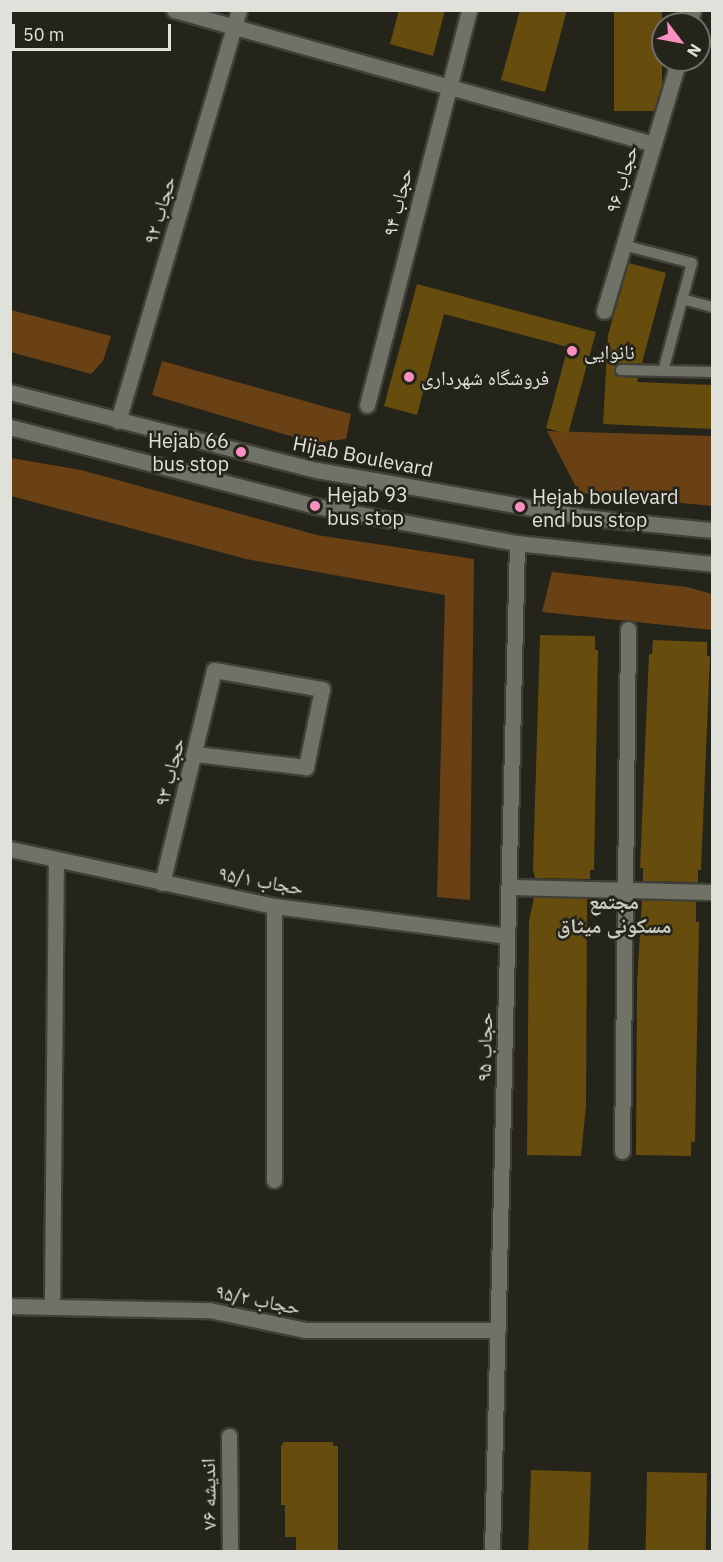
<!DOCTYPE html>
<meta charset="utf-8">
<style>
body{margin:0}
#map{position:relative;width:723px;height:1562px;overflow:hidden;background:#24241b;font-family:"IBM Plex Sans","Noto Naskh Arabic",sans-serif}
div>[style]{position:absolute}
.green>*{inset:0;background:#6a4015}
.building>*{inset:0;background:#664d0d;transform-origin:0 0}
.roads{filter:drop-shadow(2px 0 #404039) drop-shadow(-2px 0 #404039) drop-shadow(0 2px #404039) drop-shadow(0 -2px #404039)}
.lane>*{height:10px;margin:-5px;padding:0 5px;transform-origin:5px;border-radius:5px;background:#717267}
.street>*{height:15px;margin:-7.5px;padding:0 7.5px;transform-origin:7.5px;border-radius:7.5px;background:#717267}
.secondary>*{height:15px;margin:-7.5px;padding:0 7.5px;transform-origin:7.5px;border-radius:7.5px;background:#717267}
.dots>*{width:16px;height:16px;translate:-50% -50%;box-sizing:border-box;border:3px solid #24241b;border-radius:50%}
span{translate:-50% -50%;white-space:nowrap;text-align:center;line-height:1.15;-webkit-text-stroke:5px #24241b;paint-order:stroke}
.street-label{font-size:20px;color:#e1e1db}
.poi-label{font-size:20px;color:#e1e1db}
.left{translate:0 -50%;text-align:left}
.right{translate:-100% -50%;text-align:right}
.neighbourhood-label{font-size:21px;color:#cbcbc0;font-weight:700}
.frame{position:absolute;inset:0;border:12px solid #e1e1db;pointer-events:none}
.north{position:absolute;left:651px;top:12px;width:60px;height:60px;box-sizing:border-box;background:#24241b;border:2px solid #707068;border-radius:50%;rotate:122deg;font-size:16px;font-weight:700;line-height:24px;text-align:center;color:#e1e1db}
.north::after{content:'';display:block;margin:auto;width:21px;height:27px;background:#fc8fc2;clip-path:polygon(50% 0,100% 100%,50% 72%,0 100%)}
.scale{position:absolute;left:12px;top:24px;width:159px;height:27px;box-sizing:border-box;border:3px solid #e1e1db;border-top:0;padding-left:8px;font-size:18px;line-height:21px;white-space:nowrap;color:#e1e1db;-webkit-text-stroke:4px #24241b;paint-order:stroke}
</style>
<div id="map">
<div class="green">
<div style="clip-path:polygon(11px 310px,111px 336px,103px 361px,91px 374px,11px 352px)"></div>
<div style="clip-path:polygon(162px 361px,351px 414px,346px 439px,314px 443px,152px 395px)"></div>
<div style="clip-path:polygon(547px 431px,712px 436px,712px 506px,579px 493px)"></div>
<div style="clip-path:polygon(11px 458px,81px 470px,317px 535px,474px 559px,470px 900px,437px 897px,445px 595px,246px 559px,11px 496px)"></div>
<div style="clip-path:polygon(552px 572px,687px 587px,712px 594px,712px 630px,542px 612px)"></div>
</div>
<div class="building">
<div style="clip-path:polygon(399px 10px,445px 10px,433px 56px,390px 44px)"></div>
<div style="clip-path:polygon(520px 10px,567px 10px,545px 92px,501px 80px)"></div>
<div style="left:614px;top:10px;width:48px;height:101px"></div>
<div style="clip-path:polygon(629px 263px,666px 273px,642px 363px,618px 363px,614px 373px,620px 377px,638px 378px,637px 382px,712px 385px,712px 429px,603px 424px,608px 335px)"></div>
<div style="clip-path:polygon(417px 284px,596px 332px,568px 434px,546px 428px,568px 347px,444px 314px,417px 415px,384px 406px)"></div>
<div style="clip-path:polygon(540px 635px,595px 636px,595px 650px,598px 650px,594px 870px,590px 870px,590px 879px,535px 878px,533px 869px)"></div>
<div style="clip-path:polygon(653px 640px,707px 642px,707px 656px,710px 656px,701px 870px,698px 870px,698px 882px,643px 881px,643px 868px,640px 868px,649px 654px,652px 654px)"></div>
<div style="clip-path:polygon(534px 897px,587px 899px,586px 1106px,581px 1156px,527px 1155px,529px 921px)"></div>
<div style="clip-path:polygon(642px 900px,696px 901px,696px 922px,699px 922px,695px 1142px,691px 1142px,691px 1156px,636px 1155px,637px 984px)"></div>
<div style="clip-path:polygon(284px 1442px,333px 1442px,333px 1446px,338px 1446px,338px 1551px,296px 1551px,296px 1537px,285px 1537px,285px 1505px,281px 1505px,281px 1446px)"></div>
<div style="left:531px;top:1470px;width:60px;height:81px;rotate:2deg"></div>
<div style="left:647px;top:1472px;width:60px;height:79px;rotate:1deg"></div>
</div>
<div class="roads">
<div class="lane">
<div style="left:623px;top:245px;width:71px;rotate:14.6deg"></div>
<div style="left:692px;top:263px;width:112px;rotate:105deg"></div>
<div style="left:682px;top:299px;width:31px;rotate:15deg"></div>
<div style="left:621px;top:370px;width:91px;rotate:1.3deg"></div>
</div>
<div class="street">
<div style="left:174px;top:10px;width:498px;rotate:15.6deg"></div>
<div style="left:689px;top:24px;width:15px;rotate:-74deg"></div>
<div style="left:604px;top:311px;width:262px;rotate:-73.4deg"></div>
<div style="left:367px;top:405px;width:408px;rotate:-75.5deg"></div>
<div style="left:118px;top:421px;width:428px;rotate:-73.6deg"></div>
<div style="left:10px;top:849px;width:270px;rotate:12.2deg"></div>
<div style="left:274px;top:906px;width:235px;rotate:7.3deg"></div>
<div style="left:162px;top:883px;width:219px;rotate:-76.3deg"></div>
<div style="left:214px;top:670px;width:110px;rotate:10deg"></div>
<div style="left:322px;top:689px;width:80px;rotate:101.6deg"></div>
<div style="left:306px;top:767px;width:111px;rotate:-173.3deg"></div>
<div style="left:509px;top:887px;width:203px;rotate:1.4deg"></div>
<div style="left:622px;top:1151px;width:522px;rotate:-89.34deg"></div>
<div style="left:274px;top:1180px;width:274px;rotate:-90deg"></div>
<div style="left:10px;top:1306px;width:199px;rotate:1.2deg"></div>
<div style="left:209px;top:1310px;width:99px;rotate:11.7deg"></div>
<div style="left:306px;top:1330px;width:192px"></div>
<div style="left:52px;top:1306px;width:445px;rotate:-89.5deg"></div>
<div style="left:229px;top:1436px;width:116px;rotate:89.5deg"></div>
<div style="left:492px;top:1552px;width:1009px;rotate:-88.58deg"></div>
</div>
<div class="secondary">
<div style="left:10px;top:392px;width:317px;rotate:14.3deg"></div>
<div style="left:317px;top:470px;width:270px;rotate:10deg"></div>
<div style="left:583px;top:517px;width:130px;rotate:5.8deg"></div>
<div style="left:10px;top:427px;width:315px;rotate:14.5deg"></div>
<div style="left:315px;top:506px;width:205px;rotate:10.4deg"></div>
<div style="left:517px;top:543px;width:196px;rotate:6.1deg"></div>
</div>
</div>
<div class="dots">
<div style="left:572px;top:351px;background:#fc8fc2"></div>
<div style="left:409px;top:377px;background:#fc8fc2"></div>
<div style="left:241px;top:452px;background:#fc8fc2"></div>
<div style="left:315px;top:506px;background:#fc8fc2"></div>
<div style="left:520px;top:507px;background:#fc8fc2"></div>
</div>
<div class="street-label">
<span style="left:621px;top:179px;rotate:-73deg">حجاب ۹۶</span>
<span style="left:397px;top:202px;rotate:-76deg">حجاب ۹۴</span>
<span style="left:159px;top:210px;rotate:-74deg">حجاب ۹۲</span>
<span style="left:363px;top:456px;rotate:11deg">Hijab Boulevard</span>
<span style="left:169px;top:772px;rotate:-76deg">حجاب ۹۳</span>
<span style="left:261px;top:880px;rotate:10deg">حجاب ۹۵/۱</span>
<span style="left:484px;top:1047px;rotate:-89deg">حجاب ۹۵</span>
<span style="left:258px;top:1299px;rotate:11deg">حجاب ۹۵/۲</span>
<span style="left:208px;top:1494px;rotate:-91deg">اندیشه ۷۶</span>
</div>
<div class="poi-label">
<span class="left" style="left:584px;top:351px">نانوایی</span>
<span class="left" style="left:421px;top:377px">فروشگاه شهرداری</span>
<span class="right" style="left:229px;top:452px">Hejab 66<br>bus stop</span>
<span class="left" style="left:327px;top:506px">Hejab 93<br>bus stop</span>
<span class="left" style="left:532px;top:508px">Hejab boulevard<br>end bus stop</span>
</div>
<div class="neighbourhood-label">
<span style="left:614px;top:913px">مجتمع<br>مسکونی میثاق</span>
</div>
<div class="frame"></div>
<div class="north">N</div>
<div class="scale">50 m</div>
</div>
